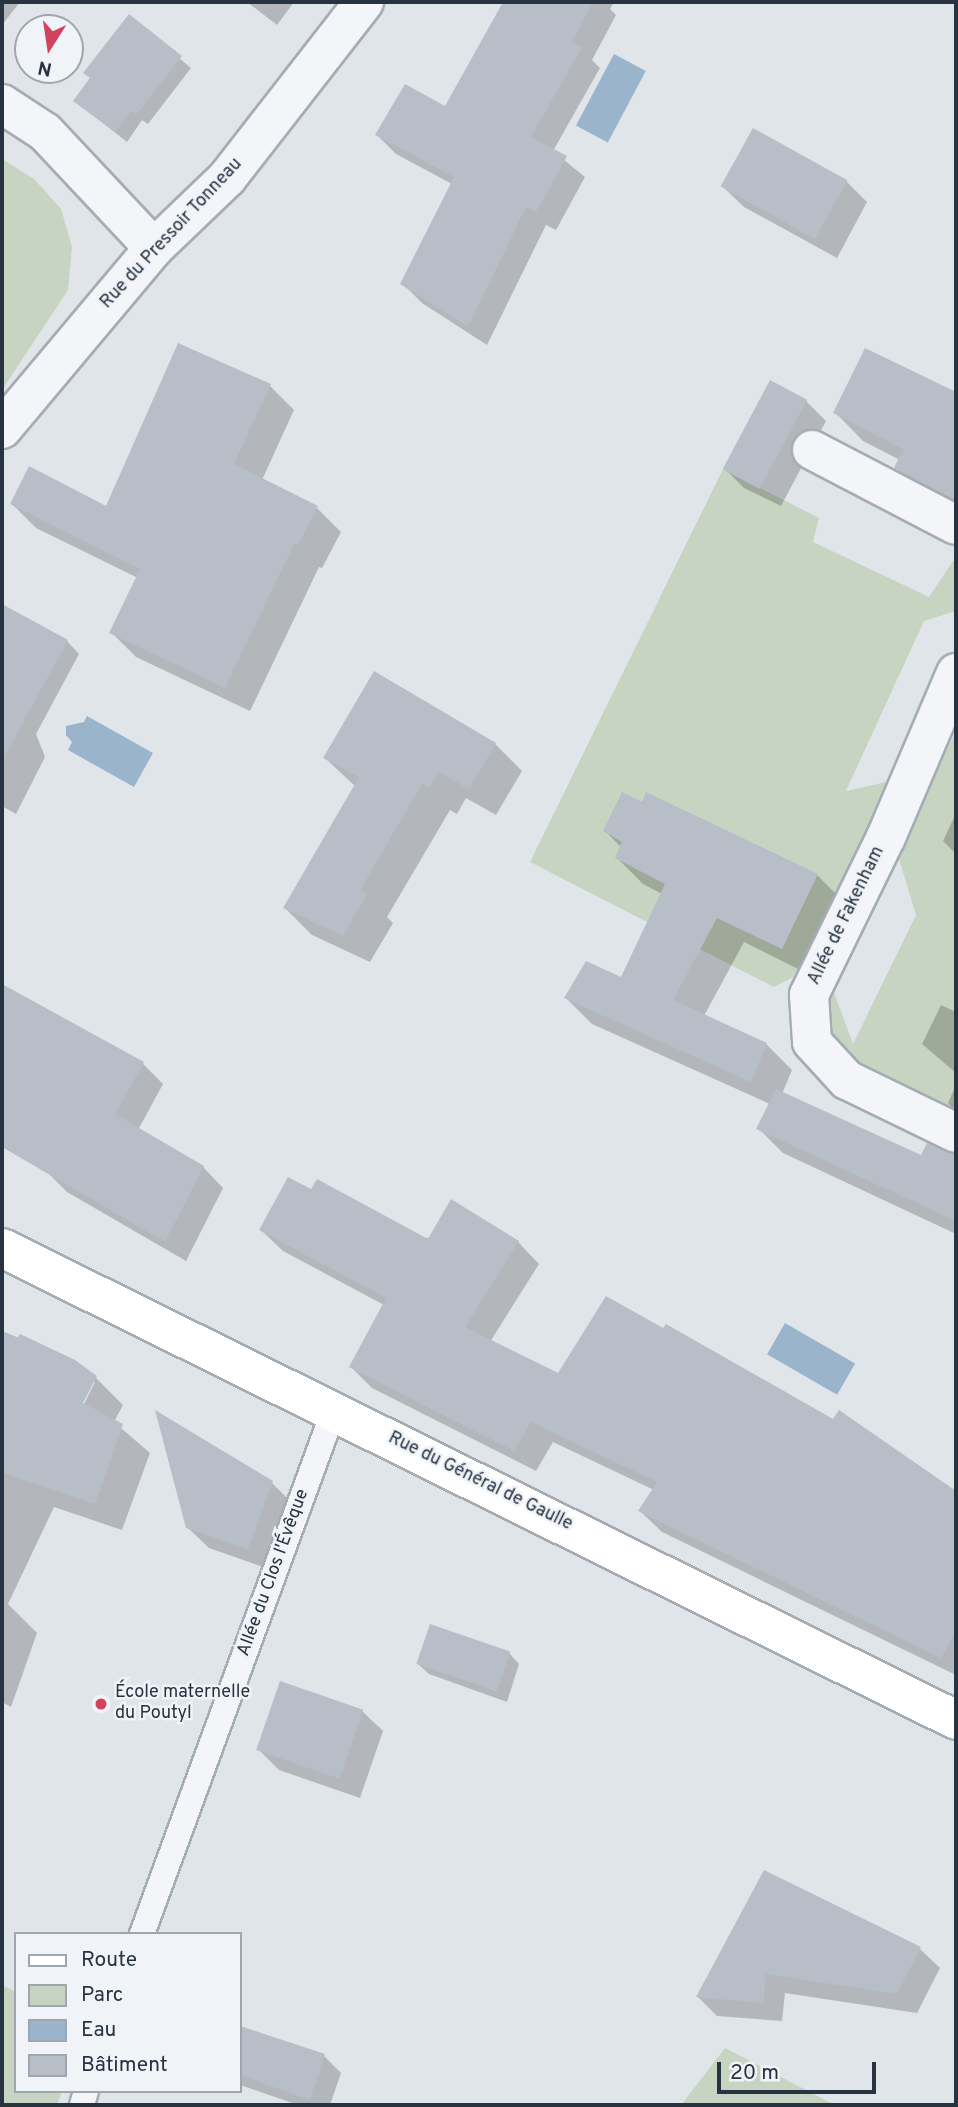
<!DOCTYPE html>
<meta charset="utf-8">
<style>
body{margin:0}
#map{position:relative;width:958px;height:2107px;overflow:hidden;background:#e0e5ea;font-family:Overpass,sans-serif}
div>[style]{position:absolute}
.green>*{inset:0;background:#c7d4c1}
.water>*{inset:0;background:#9ab4cb;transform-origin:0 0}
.shadow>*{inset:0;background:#0003}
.building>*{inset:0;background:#b7bec7;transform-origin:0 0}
.roads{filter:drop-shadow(2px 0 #a5acb4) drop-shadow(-2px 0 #a5acb4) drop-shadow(0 2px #a5acb4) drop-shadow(0 -2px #a5acb4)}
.lane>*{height:24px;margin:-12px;padding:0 12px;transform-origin:12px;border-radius:12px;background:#f3f5f8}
.street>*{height:38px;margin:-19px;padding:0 19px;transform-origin:19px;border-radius:19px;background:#f3f5f8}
.secondary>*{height:38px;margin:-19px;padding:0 19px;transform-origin:19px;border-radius:19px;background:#fff}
.dots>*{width:19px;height:19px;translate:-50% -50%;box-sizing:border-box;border:4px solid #f0f3f7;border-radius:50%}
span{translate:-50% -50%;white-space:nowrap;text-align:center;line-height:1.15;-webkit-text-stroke:5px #f0f3f7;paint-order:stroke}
.street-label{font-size:18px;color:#283342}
.poi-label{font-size:18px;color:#283342}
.left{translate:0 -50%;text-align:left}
.frame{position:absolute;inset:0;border:4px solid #283342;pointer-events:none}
.legend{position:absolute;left:14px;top:1932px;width:228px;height:161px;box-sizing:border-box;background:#f0f3f7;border:2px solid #a0a6af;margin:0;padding:9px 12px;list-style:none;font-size:21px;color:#283342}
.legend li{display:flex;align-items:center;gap:14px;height:35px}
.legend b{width:35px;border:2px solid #a0a6af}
.north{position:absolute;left:14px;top:14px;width:70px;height:70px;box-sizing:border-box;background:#f0f3f7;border:2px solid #a0a6af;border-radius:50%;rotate:192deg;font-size:19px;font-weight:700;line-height:28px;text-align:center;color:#283342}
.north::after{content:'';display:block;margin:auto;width:24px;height:32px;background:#d2425e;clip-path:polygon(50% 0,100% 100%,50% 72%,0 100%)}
.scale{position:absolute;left:717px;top:2062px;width:159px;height:32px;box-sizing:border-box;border:4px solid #283342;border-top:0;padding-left:9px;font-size:21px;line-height:24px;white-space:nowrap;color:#283342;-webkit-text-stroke:5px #f0f3f7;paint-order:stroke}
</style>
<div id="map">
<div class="green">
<div style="clip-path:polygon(2px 159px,34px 179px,61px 209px,72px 247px,68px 290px,2px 390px)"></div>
<div style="clip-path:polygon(723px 469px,819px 518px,813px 542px,929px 597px,953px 561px,956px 565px,956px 611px,924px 621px,846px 791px,900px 779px,793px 977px,774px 987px,530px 862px)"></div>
<div style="clip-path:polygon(956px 732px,956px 1109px,841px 1054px,825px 1018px,832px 987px,853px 1044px,916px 915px,896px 849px)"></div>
<div style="clip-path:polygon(2px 1985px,16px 1992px,16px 2091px,62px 2091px,57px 2105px,2px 2105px)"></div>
<div style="clip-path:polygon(725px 2048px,833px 2104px,833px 2105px,681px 2105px)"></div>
</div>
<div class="water">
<div style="left:614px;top:54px;width:36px;height:81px;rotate:28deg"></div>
<div style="clip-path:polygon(87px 716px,153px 753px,134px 787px,68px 750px,72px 742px,66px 735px,66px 726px,84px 722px)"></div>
<div style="left:785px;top:1323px;width:81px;height:36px;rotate:30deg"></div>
</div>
<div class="shadow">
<div style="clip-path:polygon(2px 2px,20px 2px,2px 25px)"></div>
<div style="clip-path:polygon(247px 2px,294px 2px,277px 25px)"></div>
<div style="clip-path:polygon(506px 2px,614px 2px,610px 9px,616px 15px,592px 60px,600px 68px,553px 151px,585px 177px,556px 230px,546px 225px,487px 345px,422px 303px,403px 284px,452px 184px,396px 154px,377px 135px,446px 109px)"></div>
<div style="clip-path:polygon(129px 17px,191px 68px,148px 124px,142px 120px,127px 142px,75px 101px)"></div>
<div style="clip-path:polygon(846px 181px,867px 202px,837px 258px,744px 207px,723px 187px)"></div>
<div style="clip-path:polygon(866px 350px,956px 395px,956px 513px,924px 496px,896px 467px,900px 460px,863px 441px,835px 412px)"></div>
<div style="clip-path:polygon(770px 382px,806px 401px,826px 421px,781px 506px,744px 488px,725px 469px)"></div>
<div style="clip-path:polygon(270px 386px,294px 410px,262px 480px,317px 508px,341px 532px,322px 568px,319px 567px,250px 711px,136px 657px,111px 632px,138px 578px,36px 528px,12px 504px,107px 508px)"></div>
<div style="clip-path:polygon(2px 606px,67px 641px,79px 654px,36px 734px,45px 757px,16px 814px,2px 806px)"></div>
<div style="clip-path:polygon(495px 744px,522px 771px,496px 815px,466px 798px,457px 814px,450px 810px,387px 917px,393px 923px,370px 962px,312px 935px,285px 908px,356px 787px,325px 758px)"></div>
<div style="clip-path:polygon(956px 813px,956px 854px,943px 841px)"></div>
<div style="clip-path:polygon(605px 831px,817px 875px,843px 901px,808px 974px,744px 942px,704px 1016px,766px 1044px,792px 1070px,782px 1094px,922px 1158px,928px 1145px,956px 1156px,956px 1234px,783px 1153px,758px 1128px,770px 1104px,592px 1024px,566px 998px,622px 979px,662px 894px,643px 884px,617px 858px,621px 847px)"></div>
<div style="clip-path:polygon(2px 986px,143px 1064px,163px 1084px,138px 1130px,203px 1167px,223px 1188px,186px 1261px,67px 1192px,46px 1171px,41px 1122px,2px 1100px)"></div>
<div style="clip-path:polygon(941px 1005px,956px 1012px,956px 1073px,922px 1044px)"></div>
<div style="clip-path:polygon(956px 1085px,956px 1112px,948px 1103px)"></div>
<div style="clip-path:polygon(261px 1230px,518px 1242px,539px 1264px,490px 1342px,559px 1375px,834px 1422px,839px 1412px,956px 1492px,956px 1675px,662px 1532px,640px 1511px,654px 1490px,553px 1442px,536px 1471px,372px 1388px,351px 1367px,384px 1305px,283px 1251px)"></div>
<div style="clip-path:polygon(evenodd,2px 1331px,74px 1361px,95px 1377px,123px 1405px,114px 1422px,150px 1453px,122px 1530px,54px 1507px,8px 1604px,37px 1633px,11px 1707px,2px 1702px,2px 1331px,92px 1382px,95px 1382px,80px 1412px,77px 1410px,92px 1382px)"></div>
<div style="clip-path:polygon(272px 1483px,293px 1504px,269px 1569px,209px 1548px,187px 1527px)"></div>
<div style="clip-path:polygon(509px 1653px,519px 1664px,507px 1702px,429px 1674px,418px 1664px)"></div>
<div style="clip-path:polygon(362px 1711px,383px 1731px,360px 1798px,279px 1770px,258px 1749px)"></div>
<div style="clip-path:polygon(765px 1873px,920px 1949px,940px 1968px,917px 2013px,785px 1993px,782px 2021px,717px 2016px,698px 1997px)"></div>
<div style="clip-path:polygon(240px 2027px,324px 2056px,341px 2073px,330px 2105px,298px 2105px,240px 2085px)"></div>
</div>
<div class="building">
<div style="clip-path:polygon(503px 2px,593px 2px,572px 42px,582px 47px,531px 137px,567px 156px,536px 212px,526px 207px,468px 327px,400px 284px,454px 177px,375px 135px,405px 84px,445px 106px)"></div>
<div style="clip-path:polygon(129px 14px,182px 56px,137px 114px,131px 111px,115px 132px,73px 101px,90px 78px,83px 73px)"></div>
<div style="left:753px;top:128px;width:108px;height:67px;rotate:29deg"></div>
<div style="clip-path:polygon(178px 343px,271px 384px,234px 464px,318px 506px,298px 545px,294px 544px,225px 688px,109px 633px,140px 569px,10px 504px,29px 466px,106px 506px)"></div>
<div style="clip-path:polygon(865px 348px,956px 392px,956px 500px,894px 468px,903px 449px,833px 413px)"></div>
<div style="left:770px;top:380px;width:42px;height:101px;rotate:28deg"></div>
<div style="clip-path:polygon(2px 604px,68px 640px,2px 761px)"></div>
<div style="clip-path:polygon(374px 671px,496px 743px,469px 789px,439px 772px,429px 788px,422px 784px,360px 890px,367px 894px,343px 936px,283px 908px,359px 777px,323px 758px)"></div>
<div style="clip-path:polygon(622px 792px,642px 802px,646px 792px,818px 874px,782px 949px,717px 918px,673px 1000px,767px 1043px,751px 1082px,564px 998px,586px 961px,621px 977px,665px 884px,615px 858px,622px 842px,603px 831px)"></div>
<div style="clip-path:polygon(2px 984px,144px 1062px,115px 1114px,204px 1166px,165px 1242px,2px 1147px)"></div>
<div style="clip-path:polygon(776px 1089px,921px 1155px,927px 1143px,956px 1155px,956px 1221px,756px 1129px)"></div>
<div style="clip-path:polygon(288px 1177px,311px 1189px,317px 1179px,428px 1239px,451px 1199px,519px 1241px,465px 1327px,558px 1373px,606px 1296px,663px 1328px,666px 1324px,833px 1419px,839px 1410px,956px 1491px,956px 1631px,941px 1658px,638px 1511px,657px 1482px,531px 1422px,514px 1451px,349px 1367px,386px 1298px,259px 1230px)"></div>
<div style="clip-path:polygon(2px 1331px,17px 1338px,20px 1334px,75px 1360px,97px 1376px,83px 1403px,123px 1424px,95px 1504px,2px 1473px)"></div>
<div style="clip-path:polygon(155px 1410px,273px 1481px,248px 1549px,186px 1528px)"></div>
<div style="left:430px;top:1624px;width:85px;height:42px;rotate:19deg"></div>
<div style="left:280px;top:1681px;width:88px;height:73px;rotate:19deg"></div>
<div style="clip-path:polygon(764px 1870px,921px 1947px,897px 1994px,766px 1974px,763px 2003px,696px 1997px)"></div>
<div style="clip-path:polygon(240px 2026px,325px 2054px,310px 2100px,240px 2075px)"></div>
</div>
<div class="roads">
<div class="lane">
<div style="left:142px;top:1934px;width:558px;rotate:-69.88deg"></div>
<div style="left:82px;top:2105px;width:15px;rotate:-74deg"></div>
</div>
<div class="street">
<div style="left:2px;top:104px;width:51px;rotate:33.1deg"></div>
<div style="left:45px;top:132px;width:159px;rotate:46.8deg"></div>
<div style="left:2px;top:429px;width:236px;rotate:-50deg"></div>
<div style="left:154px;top:248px;width:101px;rotate:-43.8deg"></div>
<div style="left:227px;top:178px;width:223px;rotate:-52.1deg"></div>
<div style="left:812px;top:450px;width:162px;rotate:27.5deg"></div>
<div style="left:956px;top:673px;width:178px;rotate:113.1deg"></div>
<div style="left:886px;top:837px;width:176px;rotate:116deg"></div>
<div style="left:809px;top:995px;width:47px;rotate:86.3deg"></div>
<div style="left:812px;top:1042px;width:52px;rotate:47.4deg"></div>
<div style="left:847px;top:1080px;width:121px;rotate:25.9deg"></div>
</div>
<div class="secondary">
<div style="left:2px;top:1248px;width:1064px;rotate:26.32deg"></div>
</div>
</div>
<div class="dots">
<div style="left:101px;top:1704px;background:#d2425e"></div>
</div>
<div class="street-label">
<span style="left:172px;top:234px;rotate:-47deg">Rue du Pressoir Tonneau</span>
<span style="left:847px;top:916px;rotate:-64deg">Allée de Fakenham</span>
<span style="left:480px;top:1482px;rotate:26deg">Rue du Général de Gaulle</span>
<span style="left:274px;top:1573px;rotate:-70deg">Allée du Clos l'Évêque</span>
</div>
<div class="poi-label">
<span class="left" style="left:115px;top:1704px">École maternelle<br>du Poutyl</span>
</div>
<div class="frame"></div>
<ul class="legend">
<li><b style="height:9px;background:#fff"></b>Route</li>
<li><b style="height:19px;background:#c7d4c1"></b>Parc</li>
<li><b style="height:19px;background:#9ab4cb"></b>Eau</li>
<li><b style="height:19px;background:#b7bec7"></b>Bâtiment</li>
</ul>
<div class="north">N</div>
<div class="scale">20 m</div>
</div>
